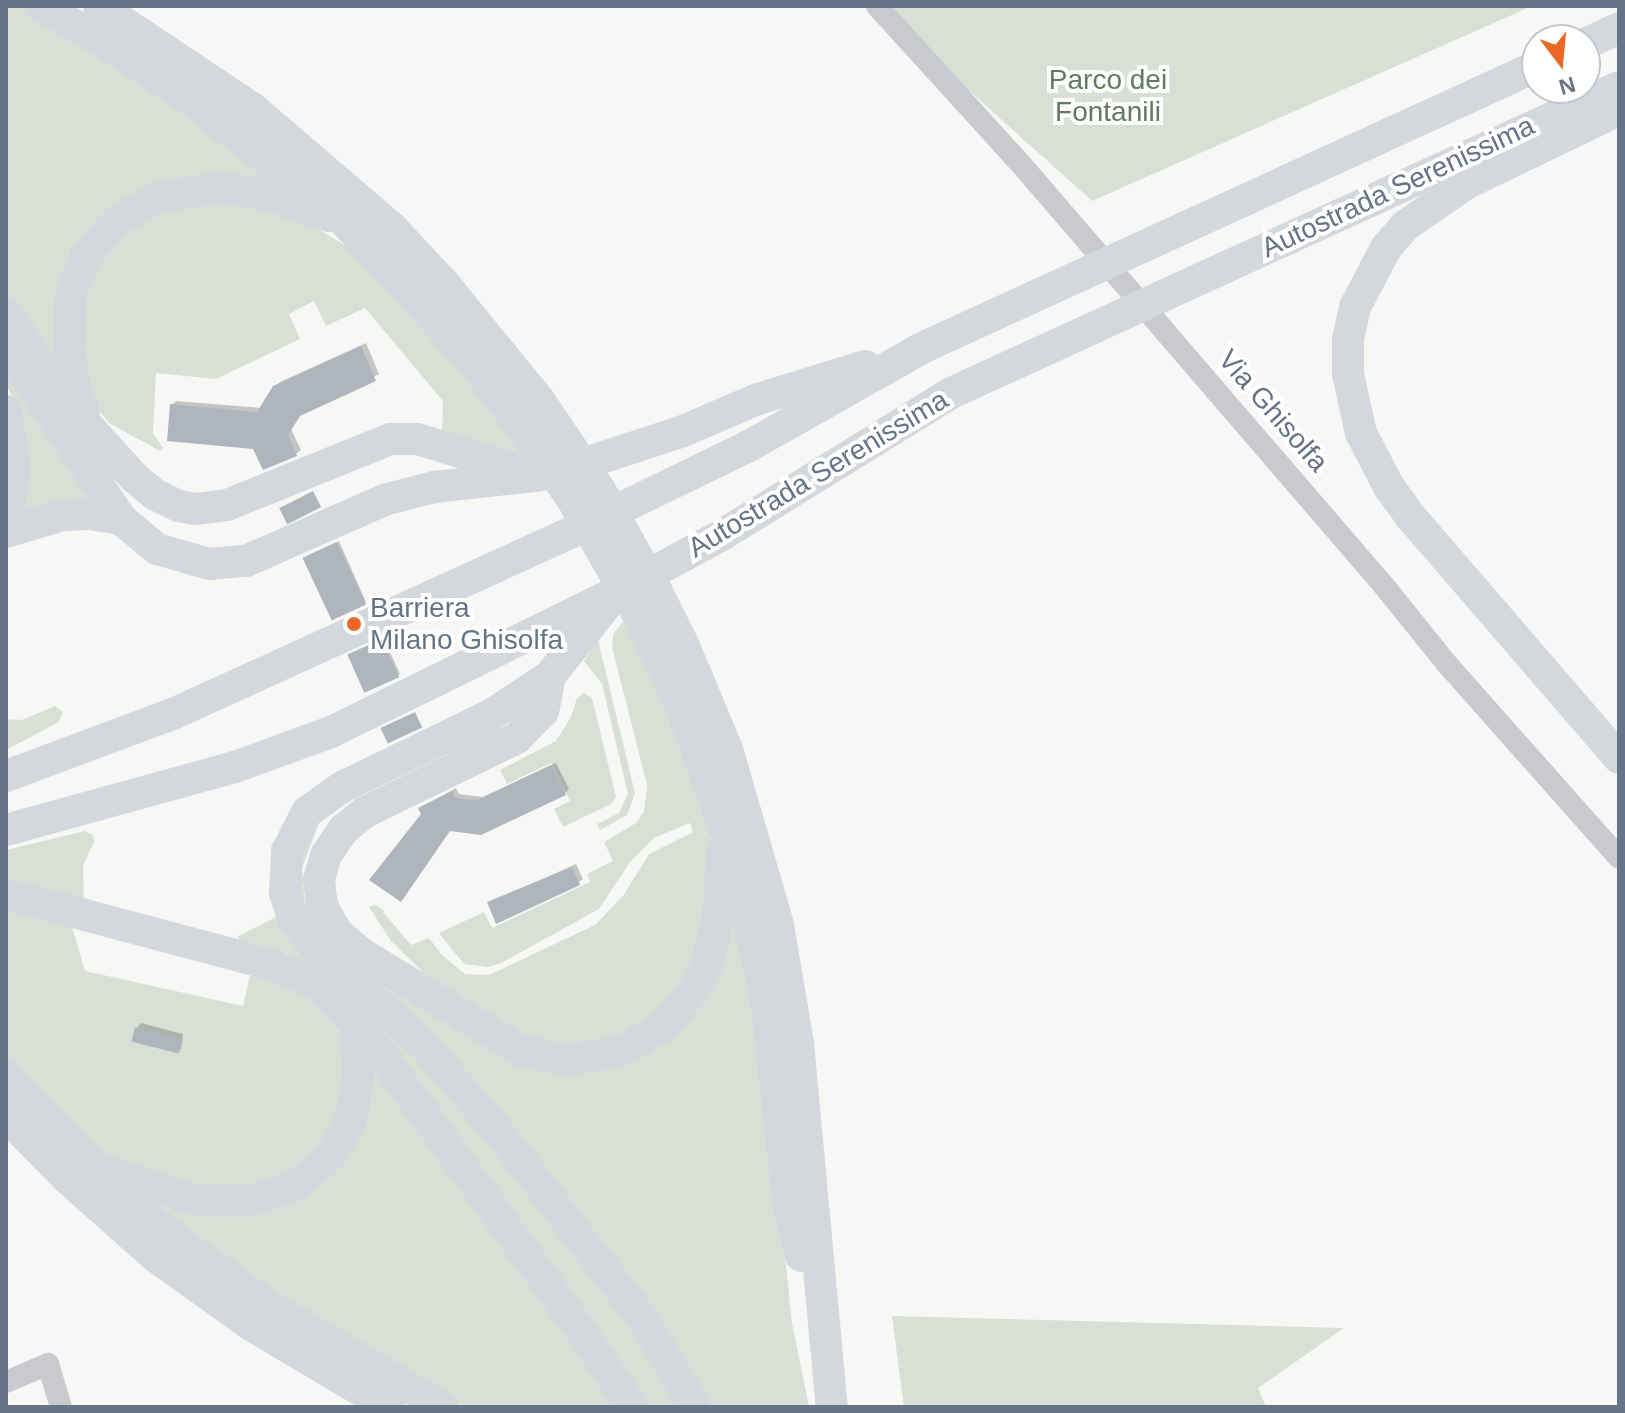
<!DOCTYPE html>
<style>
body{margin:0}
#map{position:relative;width:1625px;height:1413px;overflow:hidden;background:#f7f8f5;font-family:Helvetica,sans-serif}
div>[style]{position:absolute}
.green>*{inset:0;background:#d8e0d6}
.shadow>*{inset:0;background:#0003}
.building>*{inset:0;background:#aeb5bc;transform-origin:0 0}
.minor>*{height:22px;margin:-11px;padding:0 11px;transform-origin:11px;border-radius:11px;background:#c8cace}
.highway>*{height:32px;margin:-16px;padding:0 16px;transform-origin:16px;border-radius:16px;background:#d4d8dd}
.dots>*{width:22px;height:22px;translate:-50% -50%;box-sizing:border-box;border:4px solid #fff;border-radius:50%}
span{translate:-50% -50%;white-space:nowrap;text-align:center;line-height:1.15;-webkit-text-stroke:8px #fff;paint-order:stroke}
.park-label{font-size:28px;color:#637961}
.street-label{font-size:28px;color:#667487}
.poi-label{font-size:28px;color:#667487}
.left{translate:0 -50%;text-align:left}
.frame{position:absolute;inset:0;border:8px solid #667487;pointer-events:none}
.north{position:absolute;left:1521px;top:24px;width:80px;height:80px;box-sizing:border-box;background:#fff;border:2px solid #c2c7cf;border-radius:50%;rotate:164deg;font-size:22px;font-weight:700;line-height:32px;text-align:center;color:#667487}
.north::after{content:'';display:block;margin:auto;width:28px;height:36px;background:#e96823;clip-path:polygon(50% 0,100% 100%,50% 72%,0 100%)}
</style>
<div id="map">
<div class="green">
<div style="clip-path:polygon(6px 6px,23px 6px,100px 49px,251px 155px,269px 188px,102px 222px,65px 376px,6px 297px)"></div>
<div style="clip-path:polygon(875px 6px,1532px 6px,1092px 201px)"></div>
<div style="clip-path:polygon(222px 196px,312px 225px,362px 256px,380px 272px,529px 454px,514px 454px,442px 431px,443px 401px,365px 308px,326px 326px,314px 301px,289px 314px,300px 339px,216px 379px,156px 373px,153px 433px,163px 448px,160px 451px,109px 423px,94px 404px,79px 358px,85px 277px,138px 219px)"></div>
<div style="clip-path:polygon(6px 361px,97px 507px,22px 510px,21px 415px,6px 384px)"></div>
<div style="clip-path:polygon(626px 618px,654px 667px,710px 824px,713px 859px,697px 960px,664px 1014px,613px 1043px,537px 1045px,438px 987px,391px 941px,369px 907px,375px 905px,384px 910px,383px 912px,411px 945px,429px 938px,442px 955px,465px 974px,489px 975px,595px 925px,623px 896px,649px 854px,693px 832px,690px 823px,654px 838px,630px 862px,599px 909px,501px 963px,488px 967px,464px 964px,439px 933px,484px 912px,492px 928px,590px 882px,587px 874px,613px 861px,604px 842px,636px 823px,644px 812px,647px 785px,612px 647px,613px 634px)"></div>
<div style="clip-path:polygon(598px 640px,635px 793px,627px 815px,600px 830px,597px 824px,619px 813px,628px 794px,602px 684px,584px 661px)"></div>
<div style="clip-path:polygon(584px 693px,592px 698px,616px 797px,611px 804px,563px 827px,554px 809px,570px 801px,551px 763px,507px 784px,500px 770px,556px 741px,571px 717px,577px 698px)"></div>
<div style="clip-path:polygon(55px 706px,63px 712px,59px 722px,6px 750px,6px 719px,22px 720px)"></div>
<div style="clip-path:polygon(314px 829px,316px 831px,302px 868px,305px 907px,494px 1046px,643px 1052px,735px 906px,769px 1104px,792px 1323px,809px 1407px,706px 1407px,295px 899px,294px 863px)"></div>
<div style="clip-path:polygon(85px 831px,93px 835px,94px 842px,83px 866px,84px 900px,6px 883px,6px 850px)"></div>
<div style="clip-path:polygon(6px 910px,72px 927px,85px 971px,243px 1006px,250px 975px,302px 991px,332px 1018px,341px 1034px,346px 1053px,343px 1119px,284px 1182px,214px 1194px,112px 1162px,86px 1144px,6px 1064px)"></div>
<div style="clip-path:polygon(282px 914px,405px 1037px,614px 1297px,683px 1407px,641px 1407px,315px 968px,287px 953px,240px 941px,238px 936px)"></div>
<div style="clip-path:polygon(378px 1069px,622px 1407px,464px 1407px,287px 1308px,145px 1196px,290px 1200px,371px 1072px)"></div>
<div style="clip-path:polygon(892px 1316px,1344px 1328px,1258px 1388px,1266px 1407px,904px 1407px)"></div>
</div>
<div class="shadow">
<div style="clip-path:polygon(366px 343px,379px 374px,302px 413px,291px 429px,301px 450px,296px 454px,254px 447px,172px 405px,176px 401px,262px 408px,280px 382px)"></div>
<div style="clip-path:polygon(339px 541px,366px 602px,365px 603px,306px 556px)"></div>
<div style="clip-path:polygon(384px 639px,400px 674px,398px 676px,352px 654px)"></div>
<div style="clip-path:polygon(556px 763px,569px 789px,565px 793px,481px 833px,423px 815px,420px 808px,456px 788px,459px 794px,483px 797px)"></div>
<div style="clip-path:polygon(576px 864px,583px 879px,578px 883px,489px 903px)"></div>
<div style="clip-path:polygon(141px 1023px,183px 1034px,181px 1049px,179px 1051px,137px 1028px)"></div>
</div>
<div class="building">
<div style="clip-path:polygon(361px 346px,376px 381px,300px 416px,288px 435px,297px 456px,263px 470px,253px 449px,167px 441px,170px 404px,257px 412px,273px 386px)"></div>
<div style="left:313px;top:491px;width:18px;height:38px;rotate:63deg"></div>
<div style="left:337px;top:542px;width:69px;height:38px;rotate:65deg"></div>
<div style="left:382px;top:639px;width:42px;height:38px;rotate:66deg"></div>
<div style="left:415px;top:712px;width:17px;height:38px;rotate:65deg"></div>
<div style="clip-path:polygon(551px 765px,566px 795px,481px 835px,450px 831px,401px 902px,369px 880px,421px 814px,418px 808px,452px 791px,455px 798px,477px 800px)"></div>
<div style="clip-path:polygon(572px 867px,580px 885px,496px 924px,487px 902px)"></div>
<div style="left:135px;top:1027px;width:49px;height:15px;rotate:14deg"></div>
</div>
<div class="minor">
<div style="left:877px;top:6px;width:212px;rotate:47.7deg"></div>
<div style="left:1020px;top:163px;width:559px;rotate:49.28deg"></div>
<div style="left:1385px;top:587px;width:99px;rotate:51.2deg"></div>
<div style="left:1447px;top:664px;width:259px;rotate:48.4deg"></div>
<div style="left:6px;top:1382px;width:46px;rotate:-23.2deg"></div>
<div style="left:48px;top:1364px;width:45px;rotate:73.2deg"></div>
</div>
<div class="highway">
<div style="left:40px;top:6px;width:54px;rotate:29deg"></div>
<div style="left:87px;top:32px;width:132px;rotate:33.6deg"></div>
<div style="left:197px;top:105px;width:189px;rotate:38.3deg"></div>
<div style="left:345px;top:222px;width:191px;rotate:47.5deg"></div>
<div style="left:474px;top:363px;width:165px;rotate:54.1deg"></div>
<div style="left:571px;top:497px;width:137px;rotate:60.3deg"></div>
<div style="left:639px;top:616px;width:99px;rotate:65deg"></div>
<div style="left:681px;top:706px;width:152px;rotate:70.4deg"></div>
<div style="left:732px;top:849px;width:154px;rotate:77.2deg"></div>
<div style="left:766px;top:999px;width:208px;rotate:83.7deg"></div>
<div style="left:789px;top:1206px;width:51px;rotate:76.5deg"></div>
<div style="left:99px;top:6px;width:184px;rotate:33.7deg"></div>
<div style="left:252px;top:108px;width:184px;rotate:40.6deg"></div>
<div style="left:392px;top:228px;width:79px;rotate:47deg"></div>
<div style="left:446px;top:286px;width:147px;rotate:50.8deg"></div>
<div style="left:539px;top:400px;width:111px;rotate:56deg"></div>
<div style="left:601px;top:492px;width:115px;rotate:60.8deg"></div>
<div style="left:657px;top:592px;width:58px;rotate:63.4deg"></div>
<div style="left:683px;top:644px;width:114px;rotate:67.3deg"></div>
<div style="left:727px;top:749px;width:183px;rotate:73.8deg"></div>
<div style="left:778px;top:925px;width:120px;rotate:80.4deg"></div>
<div style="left:798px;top:1043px;width:366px;rotate:84.7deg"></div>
<div style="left:1585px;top:44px;width:38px;rotate:-25deg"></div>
<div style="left:1619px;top:110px;width:169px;rotate:154.3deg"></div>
<div style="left:1467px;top:183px;width:75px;rotate:145.3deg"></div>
<div style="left:1405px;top:226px;width:29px;rotate:131deg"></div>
<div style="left:1386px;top:248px;width:67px;rotate:117.7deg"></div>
<div style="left:1355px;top:307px;width:34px;rotate:102deg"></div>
<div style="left:1348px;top:340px;width:34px;rotate:90deg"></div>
<div style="left:1348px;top:374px;width:60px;rotate:77.6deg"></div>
<div style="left:1361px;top:433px;width:61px;rotate:62.6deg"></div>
<div style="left:1389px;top:487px;width:37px;rotate:54deg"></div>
<div style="left:1411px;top:517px;width:318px;rotate:49.2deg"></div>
<div style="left:6px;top:312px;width:104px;rotate:56.8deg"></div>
<div style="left:63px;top:399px;width:107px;rotate:47.7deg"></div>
<div style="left:135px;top:478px;width:25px;rotate:40deg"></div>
<div style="left:154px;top:494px;width:28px;rotate:26deg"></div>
<div style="left:179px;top:506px;width:17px;rotate:10deg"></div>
<div style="left:196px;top:509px;width:31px;rotate:-7deg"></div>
<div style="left:227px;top:505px;width:176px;rotate:-22deg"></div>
<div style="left:390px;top:439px;width:27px"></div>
<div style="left:417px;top:439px;width:110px;rotate:16.9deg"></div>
<div style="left:6px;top:347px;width:207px;rotate:56.2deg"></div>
<div style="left:121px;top:519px;width:47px;rotate:39.8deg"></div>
<div style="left:157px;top:549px;width:54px;rotate:16.1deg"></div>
<div style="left:209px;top:564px;width:37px;rotate:-5deg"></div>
<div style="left:246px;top:561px;width:151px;rotate:-23.8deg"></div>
<div style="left:384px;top:500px;width:52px;rotate:-14.6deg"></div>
<div style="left:434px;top:487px;width:103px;rotate:-6.2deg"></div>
<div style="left:536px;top:476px;width:64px;rotate:-15.3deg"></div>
<div style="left:598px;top:459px;width:89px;rotate:-18.2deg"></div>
<div style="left:683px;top:431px;width:82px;rotate:-23.1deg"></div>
<div style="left:758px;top:399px;width:112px;rotate:-17.1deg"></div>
<div style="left:6px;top:411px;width:61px;rotate:81.5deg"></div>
<div style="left:15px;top:471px;width:52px;rotate:100deg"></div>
<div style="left:84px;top:414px;width:28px;rotate:-108deg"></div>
<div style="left:75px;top:387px;width:36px;rotate:-100deg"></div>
<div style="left:69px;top:352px;width:58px;rotate:-88deg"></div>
<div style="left:71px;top:294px;width:40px;rotate:-69deg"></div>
<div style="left:85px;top:257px;width:48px;rotate:-48.4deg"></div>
<div style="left:117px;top:221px;width:46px;rotate:-29.9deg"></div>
<div style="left:157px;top:198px;width:60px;rotate:-9.6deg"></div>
<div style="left:216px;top:188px;width:49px;rotate:7deg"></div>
<div style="left:265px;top:194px;width:68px;rotate:19deg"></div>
<div style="left:6px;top:532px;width:59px;rotate:-16.6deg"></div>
<div style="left:63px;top:515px;width:27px;rotate:-2deg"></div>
<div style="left:90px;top:514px;width:31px;rotate:9deg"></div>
<div style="left:611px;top:599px;width:98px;rotate:128.4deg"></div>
<div style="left:550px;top:676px;width:71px;rotate:146.5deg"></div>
<div style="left:491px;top:715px;width:165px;rotate:154.2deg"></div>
<div style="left:342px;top:787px;width:43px;rotate:144.5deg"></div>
<div style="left:307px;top:812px;width:44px;rotate:117.1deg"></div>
<div style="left:287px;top:851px;width:42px;rotate:92.7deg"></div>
<div style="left:285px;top:893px;width:28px;rotate:72deg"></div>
<div style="left:294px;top:920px;width:34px;rotate:53deg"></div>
<div style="left:314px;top:947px;width:143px;rotate:41.6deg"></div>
<div style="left:421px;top:1042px;width:116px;rotate:49.2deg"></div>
<div style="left:497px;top:1130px;width:236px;rotate:52.4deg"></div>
<div style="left:641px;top:1317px;width:105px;rotate:59deg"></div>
<div style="left:550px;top:676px;width:36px;rotate:101deg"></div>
<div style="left:543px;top:711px;width:37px;rotate:134deg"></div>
<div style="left:517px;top:738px;width:169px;rotate:154deg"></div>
<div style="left:365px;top:812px;width:28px;rotate:141deg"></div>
<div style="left:343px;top:830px;width:30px;rotate:124deg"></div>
<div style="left:326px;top:855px;width:25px;rotate:106deg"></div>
<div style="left:319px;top:879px;width:27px;rotate:84deg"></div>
<div style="left:322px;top:906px;width:31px;rotate:61deg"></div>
<div style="left:337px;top:933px;width:33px;rotate:40deg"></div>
<div style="left:362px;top:954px;width:185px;rotate:31.3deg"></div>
<div style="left:520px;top:1050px;width:44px;rotate:13.1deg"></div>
<div style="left:563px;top:1060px;width:45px;rotate:-7.6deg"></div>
<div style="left:608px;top:1054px;width:22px;rotate:-18deg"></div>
<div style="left:629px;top:1047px;width:45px;rotate:-32.3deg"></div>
<div style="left:667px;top:1023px;width:43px;rotate:-50.7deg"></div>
<div style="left:694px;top:990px;width:26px;rotate:-62deg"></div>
<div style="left:706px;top:967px;width:48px;rotate:-75.4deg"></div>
<div style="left:718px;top:921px;width:69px;rotate:-86.7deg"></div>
<div style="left:6px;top:776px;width:180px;rotate:-20.4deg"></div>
<div style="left:175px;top:713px;width:441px;rotate:-24.5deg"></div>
<div style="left:576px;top:530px;width:192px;rotate:-25.9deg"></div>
<div style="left:749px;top:446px;width:199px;rotate:-29.5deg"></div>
<div style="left:922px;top:348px;width:677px;rotate:-24.63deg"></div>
<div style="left:6px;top:830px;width:238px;rotate:-15.4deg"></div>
<div style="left:235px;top:767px;width:102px;rotate:-20deg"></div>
<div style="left:331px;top:732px;width:316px;rotate:-26.1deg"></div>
<div style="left:615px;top:593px;width:122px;rotate:-28.5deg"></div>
<div style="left:722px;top:535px;width:267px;rotate:-31.8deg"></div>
<div style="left:949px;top:394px;width:737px;rotate:-24.62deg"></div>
<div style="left:6px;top:894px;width:279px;rotate:14.9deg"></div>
<div style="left:276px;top:966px;width:44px;rotate:24.2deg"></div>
<div style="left:316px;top:984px;width:77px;rotate:45.5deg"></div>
<div style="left:370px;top:1039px;width:357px;rotate:54.1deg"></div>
<div style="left:579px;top:1328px;width:95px;rotate:56.1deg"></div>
<div style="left:6px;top:1075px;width:151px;rotate:46.3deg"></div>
<div style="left:110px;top:1184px;width:65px;rotate:41.3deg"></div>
<div style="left:159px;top:1227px;width:145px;rotate:35.4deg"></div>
<div style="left:277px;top:1311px;width:192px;rotate:30deg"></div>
<div style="left:6px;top:1116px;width:86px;rotate:45.5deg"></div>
<div style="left:66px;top:1177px;width:120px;rotate:41.6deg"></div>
<div style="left:156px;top:1257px;width:117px;rotate:35.6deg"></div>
<div style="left:251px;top:1325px;width:161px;rotate:30.7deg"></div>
<div style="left:111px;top:1173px;width:92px;rotate:17.7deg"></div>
<div style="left:199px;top:1201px;width:52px"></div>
<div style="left:251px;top:1201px;width:50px;rotate:-19.9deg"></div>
<div style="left:298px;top:1184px;width:44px;rotate:-41.3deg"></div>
<div style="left:331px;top:1155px;width:40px;rotate:-60.3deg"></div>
<div style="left:351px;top:1120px;width:43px;rotate:-80.5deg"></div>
<div style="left:358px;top:1078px;width:50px;rotate:-92.3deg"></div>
</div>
<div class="dots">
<div style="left:354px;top:624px;background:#e96823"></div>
</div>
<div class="park-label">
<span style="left:1108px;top:96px">Parco dei<br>Fontanili</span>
</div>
<div class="street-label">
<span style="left:1398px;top:187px;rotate:-25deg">Autostrada Serenissima</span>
<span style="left:1273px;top:411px;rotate:49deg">Via Ghisolfa</span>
<span style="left:818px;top:474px;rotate:-31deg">Autostrada Serenissima</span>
</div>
<div class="poi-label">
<span class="left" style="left:370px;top:624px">Barriera<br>Milano Ghisolfa</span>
</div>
<div class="frame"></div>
<div class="north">N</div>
</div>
